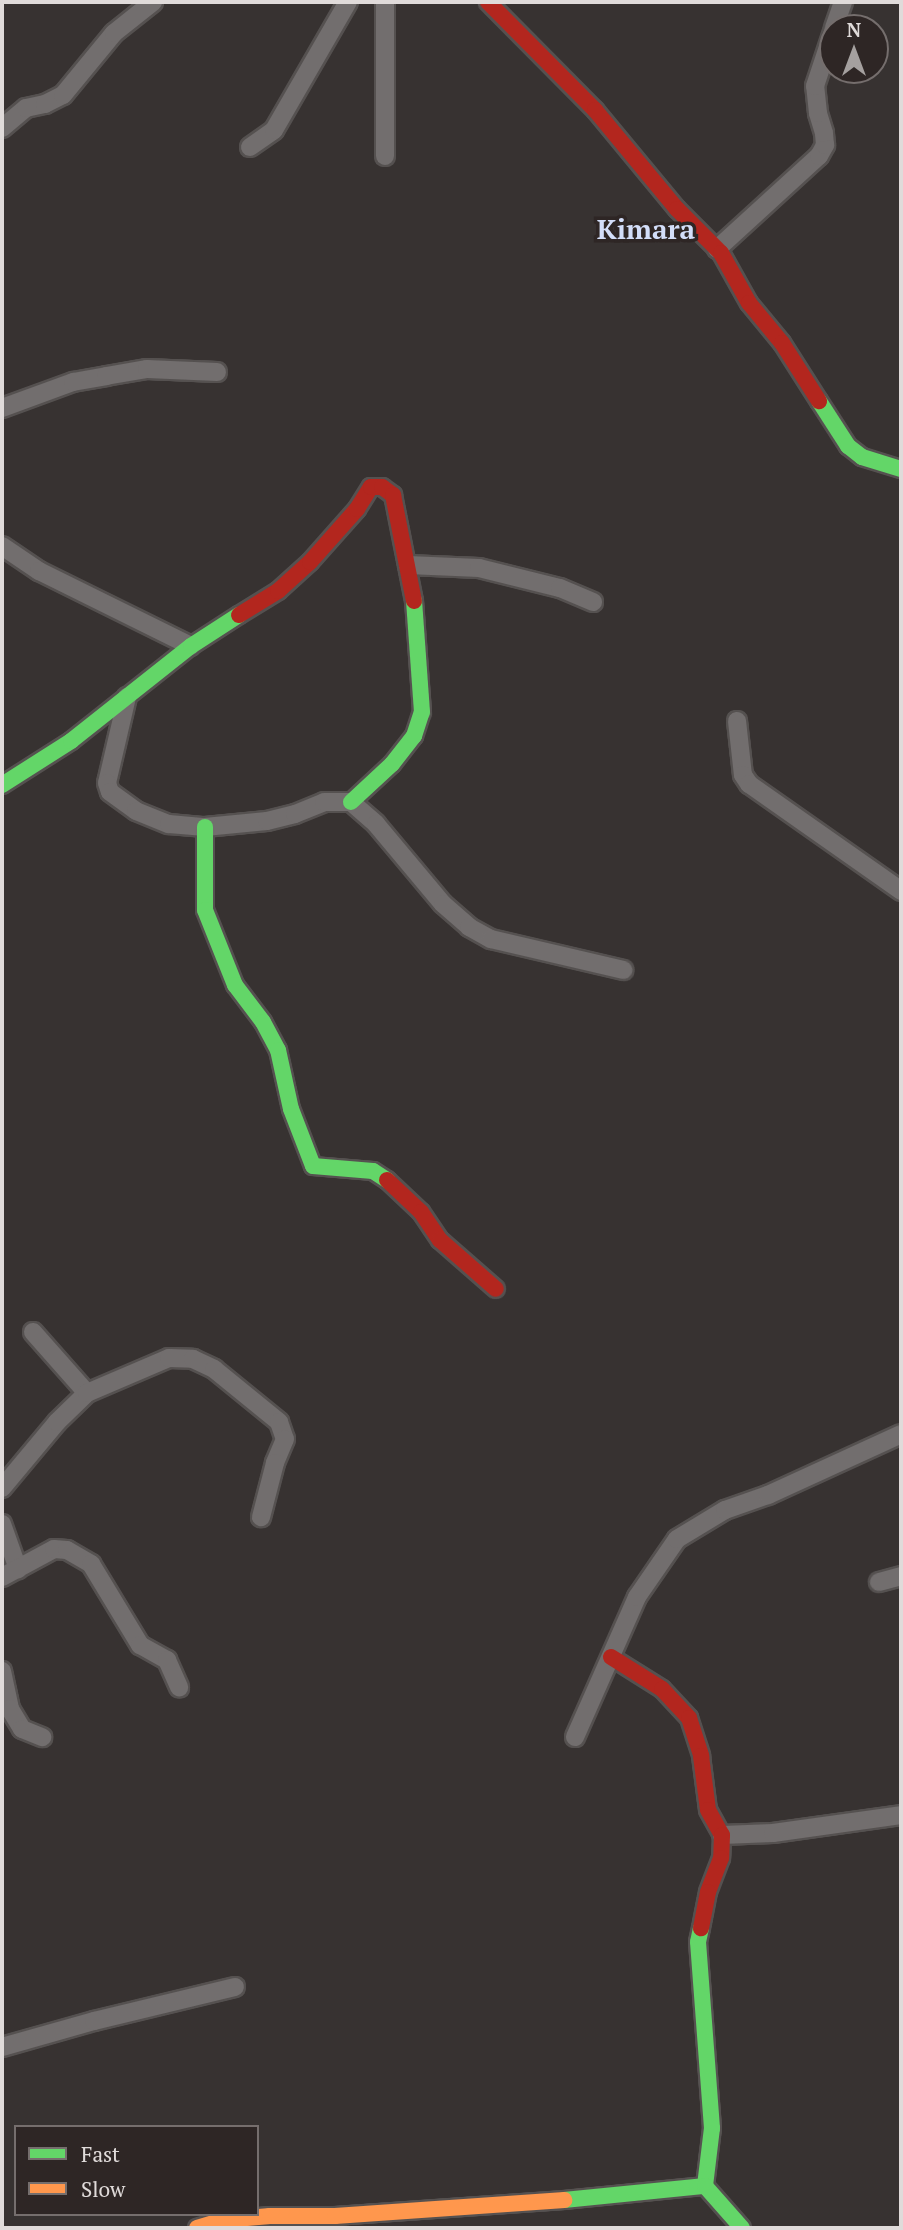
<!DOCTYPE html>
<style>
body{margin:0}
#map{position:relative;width:903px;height:2230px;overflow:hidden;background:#373231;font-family:"PT Serif",serif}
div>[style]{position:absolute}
.roads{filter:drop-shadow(2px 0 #555150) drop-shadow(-2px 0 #555150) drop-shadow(0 2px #555150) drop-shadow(0 -2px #555150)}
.street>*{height:18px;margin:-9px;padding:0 9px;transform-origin:9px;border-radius:9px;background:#726e6e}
.fast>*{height:16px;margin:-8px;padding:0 8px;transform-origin:8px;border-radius:8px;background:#63d668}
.slow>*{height:16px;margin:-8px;padding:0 8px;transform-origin:8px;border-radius:8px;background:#ff974d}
.jam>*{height:16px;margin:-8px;padding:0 8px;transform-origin:8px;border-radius:8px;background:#b3261e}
span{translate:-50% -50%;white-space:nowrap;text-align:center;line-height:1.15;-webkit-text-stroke:7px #2e2625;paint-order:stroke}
.district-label{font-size:28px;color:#d3def9;font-weight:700}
.frame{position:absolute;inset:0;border:4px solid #e0dbda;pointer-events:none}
.legend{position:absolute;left:14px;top:2125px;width:245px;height:91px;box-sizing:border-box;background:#2e2625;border:2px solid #756e6d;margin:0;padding:9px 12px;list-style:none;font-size:21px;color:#e0dbda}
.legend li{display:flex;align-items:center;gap:14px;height:35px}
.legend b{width:35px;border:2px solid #756e6d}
.north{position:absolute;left:819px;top:14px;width:70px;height:70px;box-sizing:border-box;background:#2e2625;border:2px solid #756e6d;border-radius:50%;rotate:0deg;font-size:19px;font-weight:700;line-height:28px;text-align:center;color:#e0dbda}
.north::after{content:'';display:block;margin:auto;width:24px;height:32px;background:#a5a09f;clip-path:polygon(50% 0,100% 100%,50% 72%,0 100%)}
</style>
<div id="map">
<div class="roads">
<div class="street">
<div style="left:385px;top:2px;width:154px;rotate:90deg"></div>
<div style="left:834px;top:28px;width:28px;rotate:-71deg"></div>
<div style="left:2px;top:128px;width:31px;rotate:-40deg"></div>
<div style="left:26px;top:108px;width:19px;rotate:-12deg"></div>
<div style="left:45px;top:104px;width:20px;rotate:-27deg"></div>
<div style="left:63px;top:95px;width:80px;rotate:-50.6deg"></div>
<div style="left:114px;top:33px;width:50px;rotate:-38.5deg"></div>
<div style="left:250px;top:147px;width:29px;rotate:-35deg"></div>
<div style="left:274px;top:130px;width:148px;rotate:-60deg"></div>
<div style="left:717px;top:249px;width:138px;rotate:-42.4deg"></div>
<div style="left:819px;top:156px;width:13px;rotate:-61deg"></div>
<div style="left:825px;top:145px;width:12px;rotate:-95deg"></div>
<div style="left:824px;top:133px;width:21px;rotate:-107deg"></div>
<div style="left:818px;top:113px;width:27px;rotate:-96deg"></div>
<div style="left:815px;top:86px;width:57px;rotate:-71.6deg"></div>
<div style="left:2px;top:408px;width:76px;rotate:-20.1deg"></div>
<div style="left:73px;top:382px;width:34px;rotate:-10deg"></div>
<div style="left:106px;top:376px;width:42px;rotate:-9.7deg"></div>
<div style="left:147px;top:369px;width:70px;rotate:2.5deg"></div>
<div style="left:2px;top:546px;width:45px;rotate:34deg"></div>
<div style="left:39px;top:571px;width:169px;rotate:26.3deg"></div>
<div style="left:408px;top:565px;width:71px;rotate:2.4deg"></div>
<div style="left:479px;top:568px;width:83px;rotate:13.9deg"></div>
<div style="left:560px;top:588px;width:36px;rotate:23deg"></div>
<div style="left:127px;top:697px;width:88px;rotate:103.1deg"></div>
<div style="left:107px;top:783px;width:9px;rotate:72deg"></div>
<div style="left:110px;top:792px;width:32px;rotate:36deg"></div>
<div style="left:136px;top:811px;width:35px;rotate:22deg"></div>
<div style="left:169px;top:824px;width:36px;rotate:5deg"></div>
<div style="left:205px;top:827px;width:62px;rotate:-5.5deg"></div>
<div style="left:267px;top:821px;width:29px;rotate:-14deg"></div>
<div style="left:295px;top:814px;width:31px;rotate:-22deg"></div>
<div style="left:324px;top:802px;width:27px"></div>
<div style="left:351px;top:802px;width:33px;rotate:41deg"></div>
<div style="left:376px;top:824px;width:104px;rotate:50.1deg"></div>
<div style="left:443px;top:904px;width:35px;rotate:41deg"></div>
<div style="left:469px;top:927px;width:25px;rotate:29deg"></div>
<div style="left:491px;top:939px;width:136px;rotate:13.2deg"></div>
<div style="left:737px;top:721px;width:54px;rotate:83.7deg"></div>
<div style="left:743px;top:775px;width:11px;rotate:56deg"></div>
<div style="left:749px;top:784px;width:186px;rotate:35.1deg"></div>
<div style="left:33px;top:1332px;width:81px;rotate:48.5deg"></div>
<div style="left:2px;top:1488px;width:86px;rotate:-50.2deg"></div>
<div style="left:57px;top:1422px;width:42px;rotate:-44deg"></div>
<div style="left:87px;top:1393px;width:89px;rotate:-23.1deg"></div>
<div style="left:169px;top:1358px;width:24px;rotate:2deg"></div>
<div style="left:193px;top:1359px;width:23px;rotate:25deg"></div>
<div style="left:214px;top:1369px;width:84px;rotate:39.2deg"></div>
<div style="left:279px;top:1422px;width:18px;rotate:71deg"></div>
<div style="left:285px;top:1439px;width:26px;rotate:113deg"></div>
<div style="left:275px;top:1463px;width:56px;rotate:104.5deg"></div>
<div style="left:2px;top:1524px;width:48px;rotate:70.4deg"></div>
<div style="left:2px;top:1577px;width:59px;rotate:-28.3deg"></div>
<div style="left:54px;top:1549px;width:13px;rotate:4deg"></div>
<div style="left:67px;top:1550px;width:28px;rotate:30deg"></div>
<div style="left:91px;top:1564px;width:95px;rotate:58.8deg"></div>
<div style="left:140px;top:1645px;width:31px;rotate:29deg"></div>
<div style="left:167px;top:1660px;width:30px;rotate:66deg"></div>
<div style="left:879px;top:1582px;width:23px;rotate:-15deg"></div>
<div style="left:2px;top:1671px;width:39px;rotate:78deg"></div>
<div style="left:10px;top:1709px;width:23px;rotate:59deg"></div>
<div style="left:22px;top:1729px;width:22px;rotate:22deg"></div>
<div style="left:575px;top:1737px;width:153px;rotate:-66.1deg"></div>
<div style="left:637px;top:1597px;width:70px;rotate:-55.4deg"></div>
<div style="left:677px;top:1539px;width:56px;rotate:-31.1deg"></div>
<div style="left:725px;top:1510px;width:46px;rotate:-19.2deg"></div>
<div style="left:768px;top:1495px;width:146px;rotate:-24.6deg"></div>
<div style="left:722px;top:1835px;width:51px;rotate:-2.2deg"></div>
<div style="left:773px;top:1833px;width:129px;rotate:-8deg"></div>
<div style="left:2px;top:2047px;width:96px;rotate:-15.8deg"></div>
<div style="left:94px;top:2021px;width:145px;rotate:-13.6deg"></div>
</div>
<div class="fast">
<div style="left:819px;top:401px;width:54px;rotate:57.2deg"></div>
<div style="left:848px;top:446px;width:18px;rotate:38deg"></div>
<div style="left:862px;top:457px;width:41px;rotate:17.1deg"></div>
<div style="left:2px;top:785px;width:82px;rotate:-32.5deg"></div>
<div style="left:71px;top:741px;width:153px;rotate:-38.4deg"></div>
<div style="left:191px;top:646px;width:57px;rotate:-32.9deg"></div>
<div style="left:351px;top:802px;width:56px;rotate:-42.8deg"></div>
<div style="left:392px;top:764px;width:36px;rotate:-52deg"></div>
<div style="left:414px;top:736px;width:25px;rotate:-72deg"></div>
<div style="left:422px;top:712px;width:111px;rotate:-94.1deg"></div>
<div style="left:205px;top:827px;width:83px;rotate:90deg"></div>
<div style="left:205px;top:910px;width:81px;rotate:68.2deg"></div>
<div style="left:235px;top:985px;width:46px;rotate:52.9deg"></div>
<div style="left:263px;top:1022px;width:32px;rotate:62deg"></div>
<div style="left:278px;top:1050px;width:60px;rotate:77.6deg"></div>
<div style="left:291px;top:1109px;width:61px;rotate:68.9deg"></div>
<div style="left:313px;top:1166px;width:60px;rotate:4.8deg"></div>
<div style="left:373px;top:1171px;width:17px;rotate:33deg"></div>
<div style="left:701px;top:1928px;width:14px;rotate:102deg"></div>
<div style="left:698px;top:1942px;width:187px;rotate:85.7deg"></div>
<div style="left:712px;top:2128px;width:58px;rotate:96.9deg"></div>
<div style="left:564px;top:2200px;width:142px;rotate:-5.7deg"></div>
<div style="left:705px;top:2186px;width:56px;rotate:48.6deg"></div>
</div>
<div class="slow">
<div style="left:197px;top:2228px;width:28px;rotate:-17deg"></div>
<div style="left:224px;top:2220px;width:46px;rotate:-5deg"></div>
<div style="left:270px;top:2216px;width:65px"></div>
<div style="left:335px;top:2216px;width:230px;rotate:-4deg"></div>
</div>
<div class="jam">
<div style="left:488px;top:2px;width:152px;rotate:45.3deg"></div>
<div style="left:595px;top:110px;width:129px;rotate:50.4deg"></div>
<div style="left:677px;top:209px;width:62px;rotate:45deg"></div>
<div style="left:721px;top:253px;width:57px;rotate:60.8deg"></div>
<div style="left:749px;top:303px;width:52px;rotate:50.5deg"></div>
<div style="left:782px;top:343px;width:69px;rotate:57.5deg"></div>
<div style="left:239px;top:615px;width:46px;rotate:-31.6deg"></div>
<div style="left:278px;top:591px;width:43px;rotate:-42.2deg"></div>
<div style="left:310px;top:562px;width:71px;rotate:-48.4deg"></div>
<div style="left:357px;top:509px;width:26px;rotate:-58deg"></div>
<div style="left:371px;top:487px;width:11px"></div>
<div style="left:382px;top:487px;width:14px;rotate:36deg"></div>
<div style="left:393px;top:495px;width:108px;rotate:78.8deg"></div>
<div style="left:387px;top:1180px;width:47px;rotate:43.3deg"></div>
<div style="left:421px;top:1212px;width:34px;rotate:56deg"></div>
<div style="left:440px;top:1240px;width:74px;rotate:41.2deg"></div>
<div style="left:611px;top:1657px;width:60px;rotate:32.1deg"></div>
<div style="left:662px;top:1689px;width:40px;rotate:47deg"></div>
<div style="left:689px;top:1718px;width:40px;rotate:72deg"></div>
<div style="left:701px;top:1756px;width:54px;rotate:82.6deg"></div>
<div style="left:708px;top:1810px;width:29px;rotate:61deg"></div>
<div style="left:722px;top:1835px;width:23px;rotate:92deg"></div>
<div style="left:721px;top:1858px;width:36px;rotate:111deg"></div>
<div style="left:708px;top:1892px;width:37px;rotate:101deg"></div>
</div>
</div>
<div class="district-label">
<span style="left:646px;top:229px">Kimara</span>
</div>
<div class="frame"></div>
<ul class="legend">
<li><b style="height:9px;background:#63d668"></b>Fast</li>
<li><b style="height:9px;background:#ff974d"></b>Slow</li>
</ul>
<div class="north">N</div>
</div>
